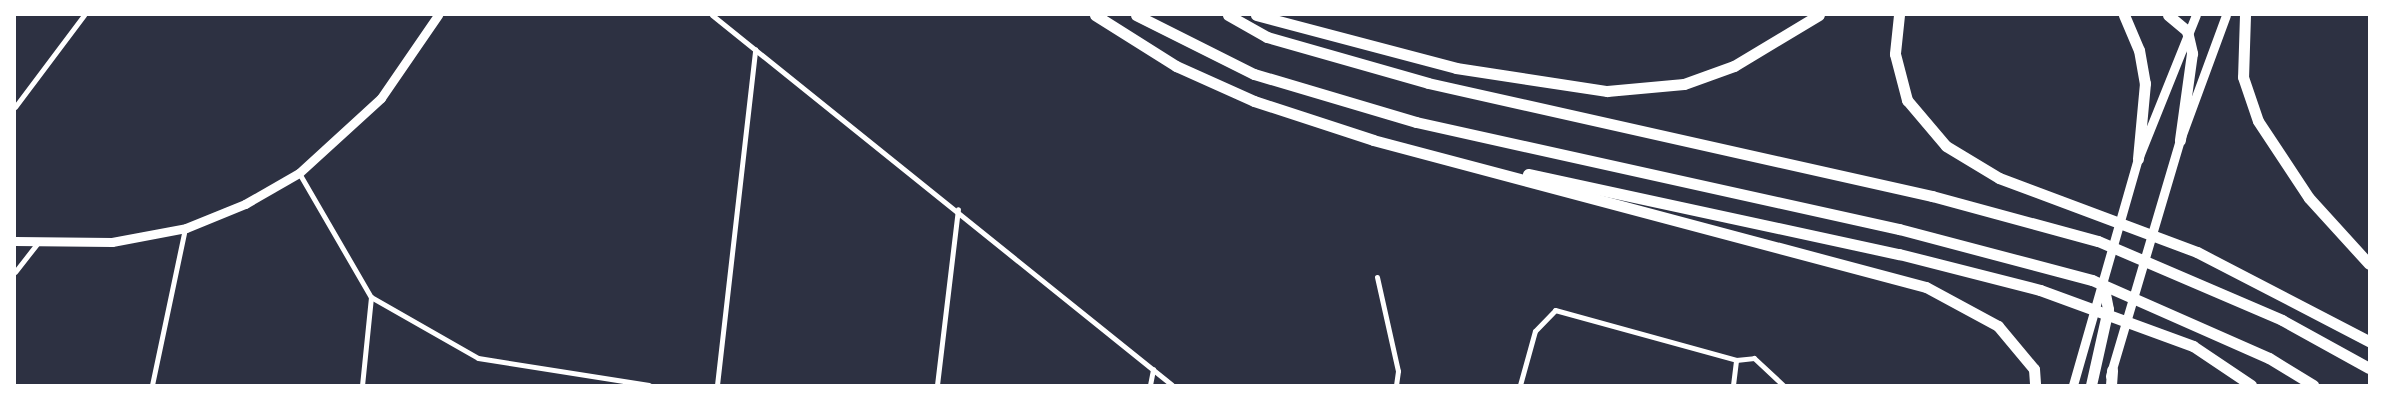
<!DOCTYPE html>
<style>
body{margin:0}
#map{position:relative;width:2384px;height:400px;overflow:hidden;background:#2d3142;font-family:Rubik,sans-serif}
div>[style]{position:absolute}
.minor>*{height:5px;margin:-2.5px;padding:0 2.5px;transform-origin:2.5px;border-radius:2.5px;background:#fff}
.secondary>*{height:9px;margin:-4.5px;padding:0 4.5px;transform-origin:4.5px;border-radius:4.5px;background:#fff}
.primary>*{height:9px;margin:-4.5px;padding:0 4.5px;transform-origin:4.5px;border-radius:4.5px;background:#fff}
.motorway>*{height:11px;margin:-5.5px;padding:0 5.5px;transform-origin:5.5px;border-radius:5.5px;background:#fff}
span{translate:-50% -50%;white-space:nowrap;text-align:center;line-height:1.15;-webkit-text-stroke:4px #fff;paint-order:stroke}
.frame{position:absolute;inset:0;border:16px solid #fff;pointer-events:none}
</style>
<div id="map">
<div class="minor">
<div style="left:712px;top:15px;width:590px;rotate:38.81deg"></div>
<div style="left:15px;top:107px;width:115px;rotate:-53.1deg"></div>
<div style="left:299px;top:173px;width:143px;rotate:59.9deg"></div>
<div style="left:371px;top:297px;width:88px;rotate:95.8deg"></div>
<div style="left:15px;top:272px;width:36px;rotate:-52deg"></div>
<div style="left:1377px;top:277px;width:96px;rotate:77.4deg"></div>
<div style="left:1398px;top:371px;width:14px;rotate:98deg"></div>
<div style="left:371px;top:297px;width:123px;rotate:29.7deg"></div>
<div style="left:478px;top:358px;width:173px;rotate:9deg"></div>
<div style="left:152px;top:385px;width:160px;rotate:-78.1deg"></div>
<div style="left:717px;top:385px;width:338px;rotate:-83.5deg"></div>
<div style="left:937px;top:385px;width:177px;rotate:-83.2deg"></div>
<div style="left:1150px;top:385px;width:16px;rotate:-79deg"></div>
<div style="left:1520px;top:385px;width:56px;rotate:-74.5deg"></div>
<div style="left:1535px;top:331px;width:29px;rotate:-46deg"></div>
<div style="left:1555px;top:310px;width:188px;rotate:15.4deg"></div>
<div style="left:1736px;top:360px;width:18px;rotate:-6deg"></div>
<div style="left:1754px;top:358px;width:40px;rotate:43deg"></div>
<div style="left:1733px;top:385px;width:25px;rotate:-83deg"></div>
</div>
<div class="secondary">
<div style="left:15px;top:241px;width:97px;rotate:0.6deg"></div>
<div style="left:112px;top:242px;width:75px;rotate:-10.7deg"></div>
<div style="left:186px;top:228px;width:64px;rotate:-22.1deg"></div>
<div style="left:245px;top:204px;width:62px;rotate:-29.9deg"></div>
<div style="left:299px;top:173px;width:111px;rotate:-42.4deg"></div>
<div style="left:381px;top:98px;width:101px;rotate:-55.5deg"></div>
</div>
<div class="primary">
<div style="left:2110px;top:376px;width:246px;rotate:-73.5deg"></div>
<div style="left:2180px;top:140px;width:133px;rotate:-69.8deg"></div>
<div style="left:2073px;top:385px;width:235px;rotate:-74deg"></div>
<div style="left:2138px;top:159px;width:155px;rotate:-68.1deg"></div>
</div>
<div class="motorway">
<div style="left:1095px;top:15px;width:96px;rotate:32.2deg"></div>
<div style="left:1176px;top:66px;width:85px;rotate:24.2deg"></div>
<div style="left:1254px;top:101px;width:125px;rotate:18.1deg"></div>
<div style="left:1373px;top:140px;width:572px;rotate:14.89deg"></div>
<div style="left:1926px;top:287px;width:82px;rotate:28.4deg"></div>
<div style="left:1998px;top:326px;width:56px;rotate:50.1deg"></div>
<div style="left:2034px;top:369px;width:16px;rotate:86deg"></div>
<div style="left:1136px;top:15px;width:132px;rotate:26.6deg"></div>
<div style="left:1254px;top:74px;width:169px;rotate:16.5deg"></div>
<div style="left:1416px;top:122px;width:495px;rotate:12.5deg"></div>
<div style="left:1899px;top:229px;width:200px;rotate:14.8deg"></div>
<div style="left:2092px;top:280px;width:193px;rotate:23.8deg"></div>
<div style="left:2269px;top:358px;width:52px;rotate:31.5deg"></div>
<div style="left:1228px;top:15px;width:45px;rotate:29.4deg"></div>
<div style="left:1267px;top:37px;width:167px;rotate:15.9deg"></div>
<div style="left:1428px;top:83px;width:517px;rotate:12.64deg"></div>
<div style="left:1932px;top:196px;width:172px;rotate:15.2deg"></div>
<div style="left:2098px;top:241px;width:200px;rotate:23.2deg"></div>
<div style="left:2282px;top:320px;width:99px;rotate:28.9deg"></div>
<div style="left:1256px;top:15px;width:207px;rotate:14.8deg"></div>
<div style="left:1456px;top:68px;width:153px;rotate:8.7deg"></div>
<div style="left:1607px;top:91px;width:77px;rotate:-5.2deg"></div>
<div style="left:1684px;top:84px;width:53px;rotate:-19.8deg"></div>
<div style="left:1734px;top:66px;width:99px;rotate:-31deg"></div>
<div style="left:1899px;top:15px;width:39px;rotate:96deg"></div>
<div style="left:1895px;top:54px;width:48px;rotate:75.4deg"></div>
<div style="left:1907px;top:100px;width:60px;rotate:49.7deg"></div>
<div style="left:1946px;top:146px;width:62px;rotate:31.1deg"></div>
<div style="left:1999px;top:178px;width:211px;rotate:20.5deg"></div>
<div style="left:2197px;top:252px;width:194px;rotate:27.4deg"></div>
<div style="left:2124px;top:15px;width:38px;rotate:67deg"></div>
<div style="left:2139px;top:50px;width:34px;rotate:80deg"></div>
<div style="left:2145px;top:83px;width:76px;rotate:95.3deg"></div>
<div style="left:2168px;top:15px;width:25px;rotate:40deg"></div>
<div style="left:2187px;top:31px;width:23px;rotate:77deg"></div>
<div style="left:2192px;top:53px;width:88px;rotate:97.9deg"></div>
<div style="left:2245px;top:15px;width:62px;rotate:91.8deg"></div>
<div style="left:2243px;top:77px;width:46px;rotate:71.2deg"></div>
<div style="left:2258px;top:121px;width:92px;rotate:56.5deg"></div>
<div style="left:2309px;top:198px;width:89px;rotate:47.7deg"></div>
<div style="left:1528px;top:174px;width:380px;rotate:12.2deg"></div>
<div style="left:1899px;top:254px;width:146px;rotate:14.3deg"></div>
<div style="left:2040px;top:290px;width:163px;rotate:20.1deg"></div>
<div style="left:2193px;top:346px;width:70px;rotate:33.9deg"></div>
<div style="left:2091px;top:385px;width:78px;rotate:-77.4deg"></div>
<div style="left:2108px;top:309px;width:25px;rotate:-101deg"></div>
<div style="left:2111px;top:385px;width:15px;rotate:-86deg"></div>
</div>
<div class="frame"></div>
</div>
